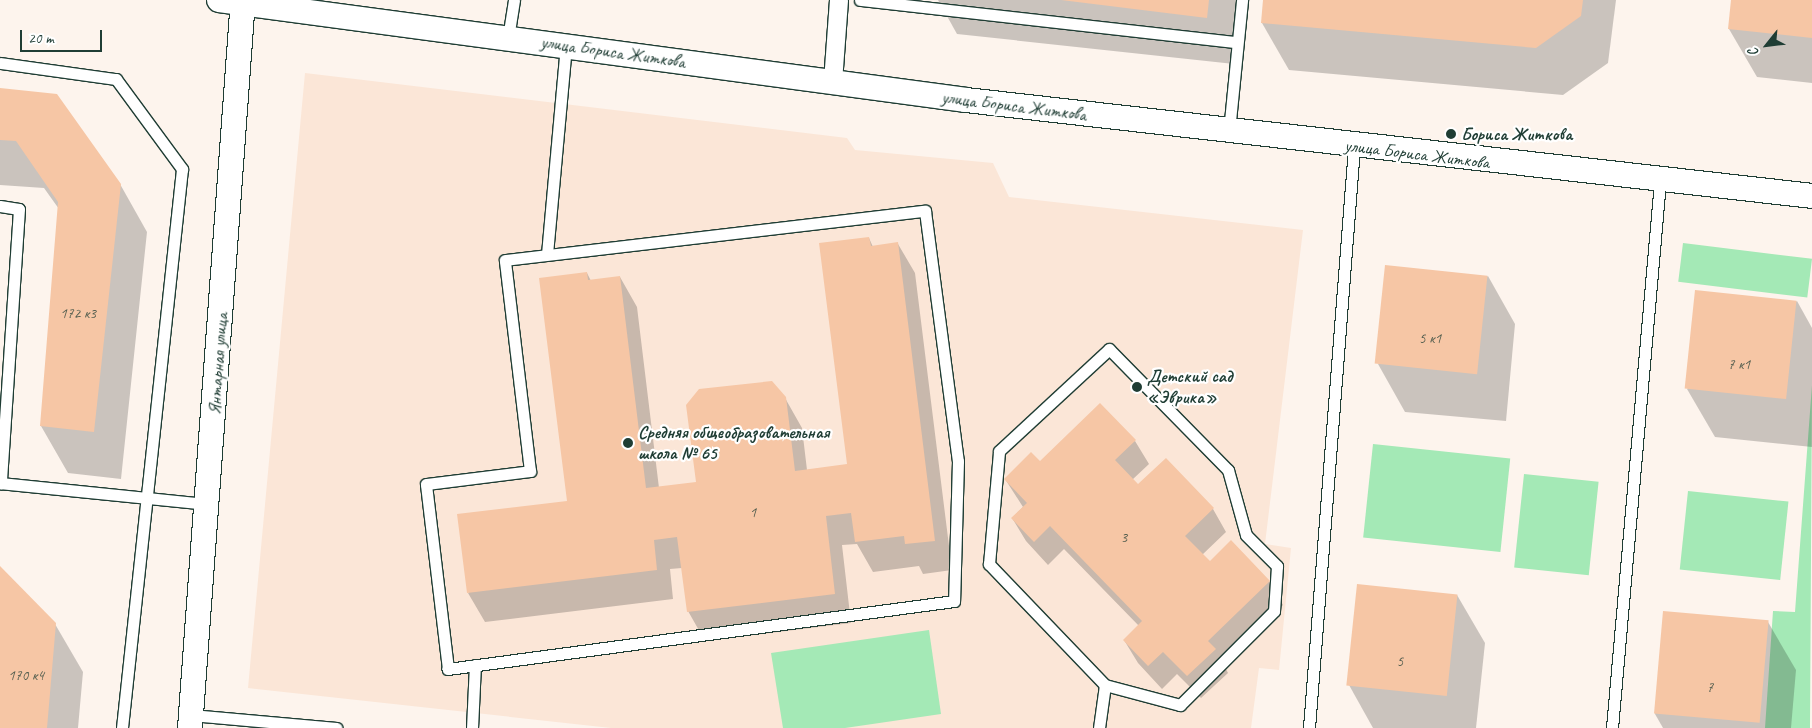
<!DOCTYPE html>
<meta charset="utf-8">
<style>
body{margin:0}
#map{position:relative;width:1812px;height:728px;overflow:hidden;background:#fdf4ed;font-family:Caveat,sans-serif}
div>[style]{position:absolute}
.built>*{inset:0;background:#fbe6d7}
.green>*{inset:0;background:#a4e9b6;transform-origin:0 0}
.shadow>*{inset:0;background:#0003}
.building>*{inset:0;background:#f6c6a5;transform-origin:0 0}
.roads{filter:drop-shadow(1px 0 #1f3d34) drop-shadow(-1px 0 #1f3d34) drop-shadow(0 1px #1f3d34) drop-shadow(0 -1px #1f3d34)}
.service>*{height:11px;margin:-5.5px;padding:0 5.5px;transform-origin:5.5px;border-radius:5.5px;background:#fff}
.pedestrian>*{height:18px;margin:-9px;padding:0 9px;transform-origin:9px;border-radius:9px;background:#fff}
.minor>*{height:24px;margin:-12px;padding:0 12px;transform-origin:12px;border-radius:12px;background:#fff}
.dots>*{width:14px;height:14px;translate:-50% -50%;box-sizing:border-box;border:2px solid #fff;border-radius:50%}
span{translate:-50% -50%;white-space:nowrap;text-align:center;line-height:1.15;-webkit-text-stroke:4.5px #fff;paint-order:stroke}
.number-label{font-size:15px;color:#555f50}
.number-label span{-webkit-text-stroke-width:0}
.street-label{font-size:18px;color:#1f3d34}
.poi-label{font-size:18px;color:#1f3d34;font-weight:700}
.left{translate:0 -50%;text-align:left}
.north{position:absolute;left:1742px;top:20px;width:50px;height:50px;-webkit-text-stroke:4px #fff;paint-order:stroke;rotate:241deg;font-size:14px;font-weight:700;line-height:20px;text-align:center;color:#1f3d34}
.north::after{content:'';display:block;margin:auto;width:18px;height:22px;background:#1f3d34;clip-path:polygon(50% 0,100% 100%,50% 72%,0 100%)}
.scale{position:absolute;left:20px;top:30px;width:82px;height:22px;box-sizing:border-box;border:2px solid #1f3d34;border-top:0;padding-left:6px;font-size:15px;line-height:18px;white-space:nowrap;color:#1f3d34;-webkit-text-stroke:4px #fff;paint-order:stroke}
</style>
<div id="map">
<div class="built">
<div style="clip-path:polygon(305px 73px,847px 138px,855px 150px,993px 163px,1009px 197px,1303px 230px,1265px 544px,1291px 548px,1279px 670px,1259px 668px,1251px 728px,611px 728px,248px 688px)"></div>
</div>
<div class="green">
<div style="left:1683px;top:243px;width:130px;height:39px;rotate:7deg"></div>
<div style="clip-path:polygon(1812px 385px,1810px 728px,1765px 728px,1773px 611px,1795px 612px)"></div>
<div style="left:1373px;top:444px;width:138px;height:94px;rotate:6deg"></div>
<div style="left:1524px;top:474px;width:75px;height:94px;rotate:6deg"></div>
<div style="left:1688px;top:491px;width:101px;height:79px;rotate:6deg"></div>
<div style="clip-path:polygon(929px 630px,941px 714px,845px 728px,783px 728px,771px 653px)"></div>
</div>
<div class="shadow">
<div style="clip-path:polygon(938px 0,1241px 0,1234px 64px,957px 34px)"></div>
<div style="clip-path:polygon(1264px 0,1616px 0,1608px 63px,1563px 95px,1289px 70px,1262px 23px)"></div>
<div style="clip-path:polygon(1732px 0,1812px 0,1812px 83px,1757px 77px,1729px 29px)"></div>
<div style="clip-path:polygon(0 89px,120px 184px,147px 232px,121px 479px,68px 473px,41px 426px,59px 209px,44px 188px,0 185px)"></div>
<div style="clip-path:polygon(869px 238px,873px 247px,898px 244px,915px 273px,952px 570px,923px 574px,919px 566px,873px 572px,857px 544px,842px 545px,851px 623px,705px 641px,688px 611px,682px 568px,670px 569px,673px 599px,485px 622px,468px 593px,568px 502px,587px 273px,591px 281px,620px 277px,637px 307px,659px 488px,698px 483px,785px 398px,802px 428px,807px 470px,848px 465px)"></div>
<div style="clip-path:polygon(1488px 276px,1515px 324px,1506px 421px,1405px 412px,1378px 364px)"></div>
<div style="clip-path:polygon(1797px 301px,1812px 328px,1812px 447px,1715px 437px,1687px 389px)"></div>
<div style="clip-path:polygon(1135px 441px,1149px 464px,1132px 480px,1138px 486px,1213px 509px,1226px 532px,1202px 555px,1210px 563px,1269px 581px,1283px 605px,1223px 663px,1228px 673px,1201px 698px,1177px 674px,1162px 689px,1138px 663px,1124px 640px,1139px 626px,1064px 549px,1048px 565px,1026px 541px,1012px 518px,1023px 507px,1005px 479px,1040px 463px)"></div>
<div style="clip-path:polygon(0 568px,55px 624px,83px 672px,78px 728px,0 728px)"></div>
<div style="clip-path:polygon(1457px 595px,1485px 643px,1476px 728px,1373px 728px,1349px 685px)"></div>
<div style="clip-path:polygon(1664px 612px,1768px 622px,1796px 670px,1791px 728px,1663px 728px,1655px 714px)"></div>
</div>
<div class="building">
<div style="clip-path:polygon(1061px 0,1209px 0,1207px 18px)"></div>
<div style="clip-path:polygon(1263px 0,1583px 0,1581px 16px,1536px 48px,1261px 23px)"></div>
<div style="clip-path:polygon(1731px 0,1812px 0,1812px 38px,1728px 29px)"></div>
<div style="clip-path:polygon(0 88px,57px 94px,121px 184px,94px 432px,40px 426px,58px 202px,16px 141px,0 140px)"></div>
<div style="clip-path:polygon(869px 237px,871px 246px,898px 242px,935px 541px,905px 544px,904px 536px,855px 542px,851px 513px,826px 516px,835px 594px,687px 612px,677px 537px,654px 540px,657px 570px,467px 593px,457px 514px,567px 501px,539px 278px,587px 272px,588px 280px,620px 276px,646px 488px,696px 482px,686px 405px,699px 389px,736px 385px,772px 381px,786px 397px,795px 471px,847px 464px,819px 243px)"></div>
<div style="left:1385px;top:265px;width:103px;height:99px;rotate:6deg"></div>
<div style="left:1695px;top:290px;width:102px;height:99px;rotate:6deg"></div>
<div style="clip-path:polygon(1100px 403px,1136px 440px,1115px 460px,1138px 484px,1166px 458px,1214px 508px,1185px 536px,1210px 561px,1231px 540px,1270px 581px,1208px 641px,1216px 649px,1187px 676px,1163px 652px,1148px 666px,1123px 640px,1142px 621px,1050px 526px,1034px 542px,1011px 518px,1027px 503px,1004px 479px,1031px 452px,1040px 461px)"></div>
<div style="clip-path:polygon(0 566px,56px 623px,47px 728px,0 728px)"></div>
<div style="left:1357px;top:584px;width:101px;height:102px;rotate:6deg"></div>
<div style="left:1663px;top:611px;width:106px;height:103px;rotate:5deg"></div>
</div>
<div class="roads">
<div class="service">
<div style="left:860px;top:0;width:378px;rotate:6.4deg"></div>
<div style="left:508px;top:38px;width:38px;rotate:-81deg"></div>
<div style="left:0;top:63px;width:117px;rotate:7.9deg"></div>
<div style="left:116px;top:79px;width:112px;rotate:53.7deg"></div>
<div style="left:182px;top:169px;width:562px;rotate:96.13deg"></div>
<div style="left:1229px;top:131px;width:132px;rotate:-84.3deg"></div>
<div style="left:0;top:206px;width:19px;rotate:9deg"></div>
<div style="left:19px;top:209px;width:275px;rotate:93.8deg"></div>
<div style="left:925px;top:211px;width:252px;rotate:82.5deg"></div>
<div style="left:958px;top:461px;width:140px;rotate:91.6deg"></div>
<div style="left:954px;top:601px;width:511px;rotate:172.35deg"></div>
<div style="left:448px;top:669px;width:186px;rotate:-96.8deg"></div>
<div style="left:426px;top:484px;width:105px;rotate:-7.1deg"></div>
<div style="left:530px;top:471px;width:212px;rotate:-96.8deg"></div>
<div style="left:505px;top:260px;width:423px;rotate:-6.7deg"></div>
<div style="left:547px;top:254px;width:209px;rotate:-84.8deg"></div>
<div style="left:1109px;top:349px;width:170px;rotate:45.5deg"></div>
<div style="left:1228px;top:470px;width:67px;rotate:74.5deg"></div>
<div style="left:1246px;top:535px;width:44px;rotate:45deg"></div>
<div style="left:1277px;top:566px;width:45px;rotate:93.8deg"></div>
<div style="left:1274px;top:611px;width:133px;rotate:135deg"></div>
<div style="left:1180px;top:705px;width:78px;rotate:-165.1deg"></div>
<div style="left:1105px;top:685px;width:168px;rotate:-133.8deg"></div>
<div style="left:989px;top:564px;width:113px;rotate:-84.9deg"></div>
<div style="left:999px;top:451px;width:150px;rotate:-42.8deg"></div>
<div style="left:0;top:483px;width:206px;rotate:5.8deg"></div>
<div style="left:191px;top:715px;width:146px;rotate:5.1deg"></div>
<div style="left:472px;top:728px;width:63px;rotate:-87.3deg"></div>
<div style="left:1099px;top:728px;width:43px;rotate:-82.1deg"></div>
<div style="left:1309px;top:728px;width:583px;rotate:-85.57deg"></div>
<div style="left:1612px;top:728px;width:548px;rotate:-84.98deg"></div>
</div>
<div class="pedestrian">
<div style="left:833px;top:82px;width:82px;rotate:-85.8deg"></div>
</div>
<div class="minor">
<div style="left:219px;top:0;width:754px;rotate:7.62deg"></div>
<div style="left:966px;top:100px;width:851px;rotate:6.47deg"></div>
<div style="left:190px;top:728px;width:730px;rotate:-85.84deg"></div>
</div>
</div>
<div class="dots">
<div style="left:1451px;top:134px;background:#1f3d34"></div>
<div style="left:1137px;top:387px;background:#1f3d34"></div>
<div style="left:628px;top:443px;background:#1f3d34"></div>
</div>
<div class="number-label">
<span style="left:78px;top:314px">172 к3</span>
<span style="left:1430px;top:339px">5 к1</span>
<span style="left:1739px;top:365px">7 к1</span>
<span style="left:753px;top:513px">1</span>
<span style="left:1124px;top:538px">3</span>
<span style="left:1400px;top:662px">5</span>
<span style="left:26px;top:676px">170 к4</span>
<span style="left:1710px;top:688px">7</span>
</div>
<div class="street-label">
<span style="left:613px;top:52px;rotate:8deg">улица Бориса Житкова</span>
<span style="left:1014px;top:106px;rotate:7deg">улица Бориса Житкова</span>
<span style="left:1417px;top:154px;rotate:7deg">улица Бориса Житкова</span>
<span style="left:218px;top:364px;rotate:-86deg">Янтарная улица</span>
</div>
<div class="poi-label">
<span class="left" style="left:1461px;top:134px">Бориса Житкова</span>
<span class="left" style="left:1147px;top:387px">Детский сад<br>«Эврика»</span>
<span class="left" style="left:638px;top:443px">Средняя общеобразовательная<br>школа № 65</span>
</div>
<div class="north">С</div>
<div class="scale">20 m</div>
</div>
